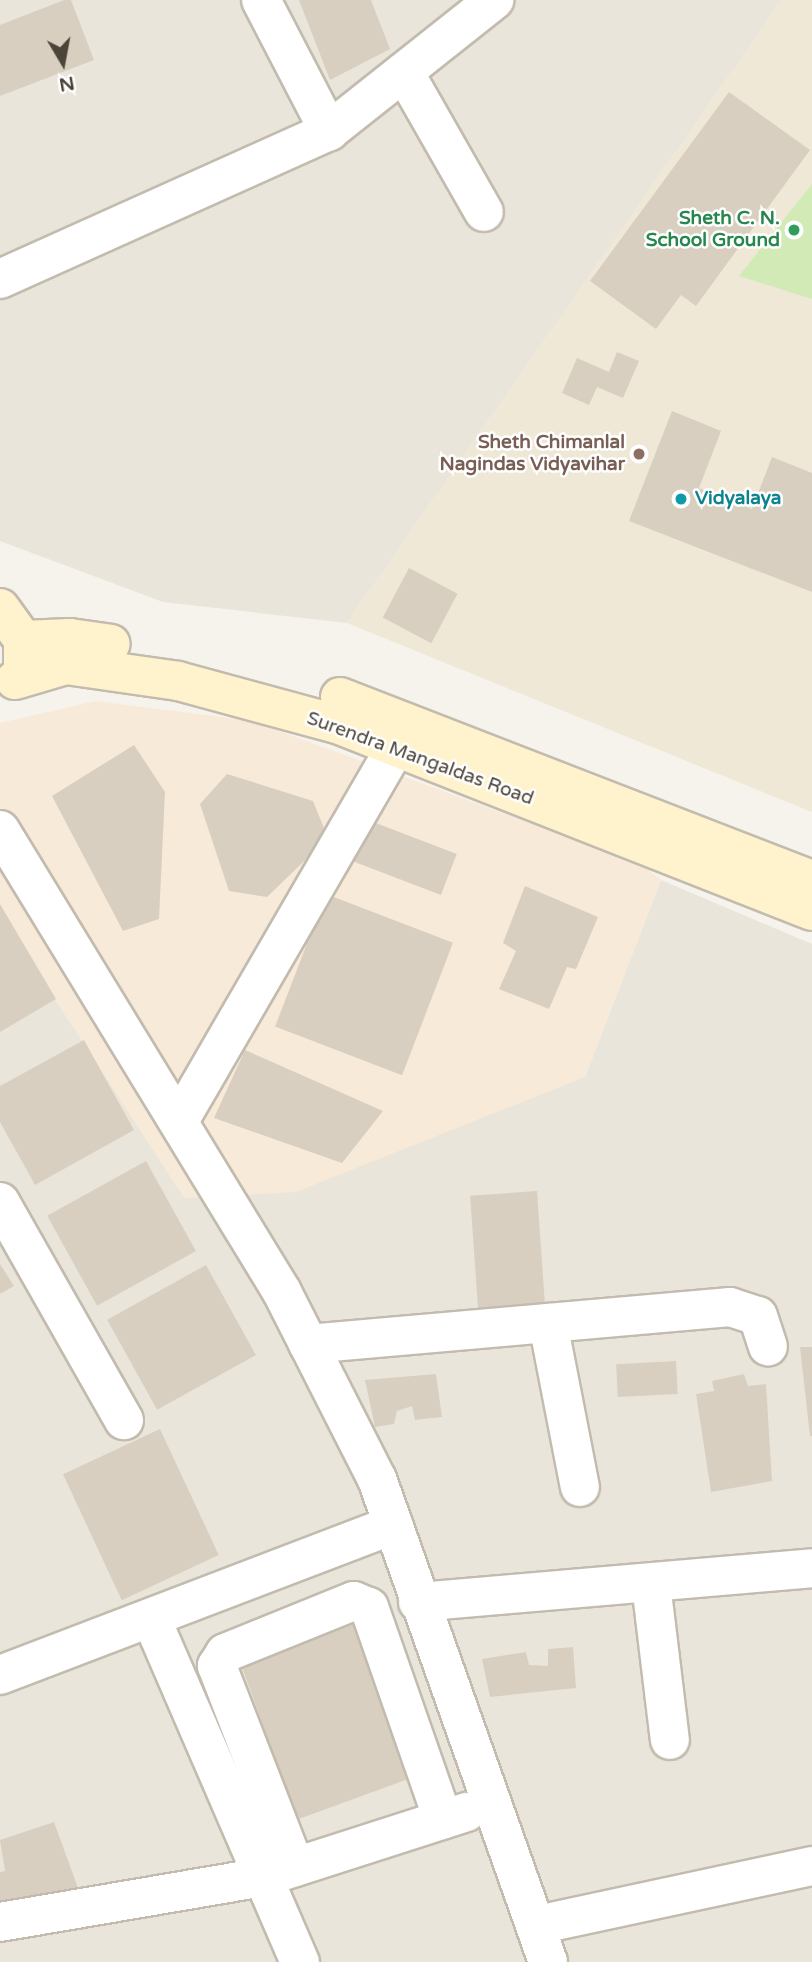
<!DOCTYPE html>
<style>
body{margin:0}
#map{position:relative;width:812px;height:1962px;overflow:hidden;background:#f6f3ec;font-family:"Varela Round",sans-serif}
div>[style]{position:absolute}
.residential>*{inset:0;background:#eae5da}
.commercial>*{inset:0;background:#f7ead8}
.education>*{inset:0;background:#efe8d6}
.green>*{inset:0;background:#d2eab5}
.building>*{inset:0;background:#d8cfc1;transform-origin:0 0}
.roads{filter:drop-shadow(2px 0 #c2bbae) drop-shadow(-2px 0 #c2bbae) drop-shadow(0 2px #c2bbae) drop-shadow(0 -2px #c2bbae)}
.street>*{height:38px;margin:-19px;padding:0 19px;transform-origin:19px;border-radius:19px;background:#fff}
.secondary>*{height:38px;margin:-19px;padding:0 19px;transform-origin:19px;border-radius:19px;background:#fff3cd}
.dots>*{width:19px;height:19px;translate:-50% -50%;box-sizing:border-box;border:4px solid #fff;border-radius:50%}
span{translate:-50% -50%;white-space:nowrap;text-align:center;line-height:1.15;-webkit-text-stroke:5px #fff;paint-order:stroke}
.leisure-label{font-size:19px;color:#27864d;font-weight:700}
.right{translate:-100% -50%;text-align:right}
.education-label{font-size:19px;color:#785e54;font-weight:700}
.culture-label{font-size:19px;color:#0d838f;font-weight:700}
.left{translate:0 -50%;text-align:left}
.street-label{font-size:19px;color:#4b4439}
.north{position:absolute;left:28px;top:28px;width:70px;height:70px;-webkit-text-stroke:5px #fff;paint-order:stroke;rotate:170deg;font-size:19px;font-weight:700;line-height:28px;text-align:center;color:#4b4439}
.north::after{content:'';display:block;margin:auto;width:24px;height:32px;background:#4b4439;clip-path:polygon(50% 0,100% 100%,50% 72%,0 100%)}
</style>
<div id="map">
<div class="residential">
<div style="clip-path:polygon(0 0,782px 0,347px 623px,163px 602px,0 541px)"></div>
<div style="clip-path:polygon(661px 880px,812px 944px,812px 1962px,0 1962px,0 915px,56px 999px,585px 1077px)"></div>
</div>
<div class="commercial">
<div style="clip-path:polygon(96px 701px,252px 721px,639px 863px,661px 880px,585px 1077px,296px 1192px,184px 1198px,0 915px,0 723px)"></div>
</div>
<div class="education">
<div style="clip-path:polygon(782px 0,812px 0,812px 812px,347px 623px)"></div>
</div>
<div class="green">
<div style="clip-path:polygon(812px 184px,812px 299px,739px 276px)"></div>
</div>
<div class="building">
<div style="clip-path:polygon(64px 0,71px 0,94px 60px,0 96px,0 25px)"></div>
<div style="clip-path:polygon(299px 0,371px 0,390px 49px,330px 80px)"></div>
<div style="clip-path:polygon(729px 92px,810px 150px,696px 306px,681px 295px,656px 329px,590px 281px)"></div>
<div style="clip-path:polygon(617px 352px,639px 361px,623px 398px,597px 387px,589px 405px,562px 393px,577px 358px,609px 372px)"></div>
<div style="clip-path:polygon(672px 411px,721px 431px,699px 488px,752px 509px,772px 457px,812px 473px,812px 592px,629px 521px)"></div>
<div style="left:409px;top:568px;width:55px;height:56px;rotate:28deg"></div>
<div style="clip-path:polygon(134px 745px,165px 792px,159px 919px,123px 931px,52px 796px)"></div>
<div style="clip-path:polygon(227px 774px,313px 801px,328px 838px,267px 897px,229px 891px,200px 804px)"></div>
<div style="left:368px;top:820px;width:95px;height:44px;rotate:21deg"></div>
<div style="clip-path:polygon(525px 886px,598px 917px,576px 969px,567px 967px,549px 1009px,499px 989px,516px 951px,503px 943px)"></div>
<div style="left:326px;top:894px;width:136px;height:142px;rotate:21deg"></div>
<div style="clip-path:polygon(0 904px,56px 999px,0 1032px)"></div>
<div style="clip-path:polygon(84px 1040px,134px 1130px,35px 1185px,0 1122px,0 1086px)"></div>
<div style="clip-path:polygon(245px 1050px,383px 1111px,342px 1163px,214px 1118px)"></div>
<div style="left:146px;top:1161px;width:103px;height:113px;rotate:61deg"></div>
<div style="left:537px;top:1191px;width:118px;height:67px;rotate:86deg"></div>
<div style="clip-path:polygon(0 1264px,14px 1286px,0 1294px)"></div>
<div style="left:206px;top:1265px;width:103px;height:113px;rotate:61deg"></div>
<div style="clip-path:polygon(800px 1347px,812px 1347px,812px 1436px,810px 1436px)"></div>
<div style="left:676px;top:1361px;width:33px;height:60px;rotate:87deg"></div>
<div style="clip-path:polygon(436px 1374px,442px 1417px,415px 1420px,412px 1406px,397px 1411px,394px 1424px,375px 1427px,365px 1380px)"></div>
<div style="clip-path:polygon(744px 1374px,748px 1386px,766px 1384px,772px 1481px,711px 1492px,696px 1394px,714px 1391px,712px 1381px)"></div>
<div style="left:160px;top:1429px;width:139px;height:107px;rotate:65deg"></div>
<div style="left:363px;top:1605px;width:179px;height:135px;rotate:70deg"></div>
<div style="clip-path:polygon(573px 1647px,576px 1688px,490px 1697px,482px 1659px,526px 1652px,529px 1665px,548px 1666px,548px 1649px)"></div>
<div style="clip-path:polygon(54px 1822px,78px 1888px,0 1915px,0 1872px,5px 1871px,0 1840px)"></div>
</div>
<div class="roads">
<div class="street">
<div style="left:261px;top:0;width:148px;rotate:62.6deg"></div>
<div style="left:404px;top:72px;width:161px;rotate:60.3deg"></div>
<div style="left:0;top:279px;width:361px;rotate:-24.2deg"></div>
<div style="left:329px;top:131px;width:211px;rotate:-38.4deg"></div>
<div style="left:0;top:830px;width:541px;rotate:58.6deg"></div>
<div style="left:282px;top:1292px;width:210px;rotate:63.1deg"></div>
<div style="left:377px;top:1479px;width:512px;rotate:70.5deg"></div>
<div style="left:179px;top:1121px;width:432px;rotate:-59.9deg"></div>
<div style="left:0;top:1202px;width:251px;rotate:60.4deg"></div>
<div style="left:548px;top:1323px;width:167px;rotate:79deg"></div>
<div style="left:308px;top:1344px;width:424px;rotate:-5deg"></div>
<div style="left:730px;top:1307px;width:29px;rotate:18deg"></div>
<div style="left:758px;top:1316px;width:32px;rotate:72deg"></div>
<div style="left:651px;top:1584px;width:157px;rotate:83.1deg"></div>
<div style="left:418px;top:1602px;width:395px;rotate:-4.9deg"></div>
<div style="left:151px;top:1618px;width:375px;rotate:66.6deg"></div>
<div style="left:0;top:1675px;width:421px;rotate:-20.9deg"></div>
<div style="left:295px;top:1867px;width:216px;rotate:-111.2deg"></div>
<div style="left:217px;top:1666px;width:15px;rotate:-58deg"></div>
<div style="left:225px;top:1653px;width:139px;rotate:-22deg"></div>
<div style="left:354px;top:1601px;width:16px;rotate:22deg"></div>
<div style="left:369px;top:1607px;width:225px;rotate:70.8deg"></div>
<div style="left:0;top:1922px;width:268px;rotate:-9.7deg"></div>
<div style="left:264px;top:1877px;width:213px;rotate:-17.8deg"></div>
<div style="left:537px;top:1925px;width:281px;rotate:-12.1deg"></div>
</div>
<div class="secondary">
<div style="left:0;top:608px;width:39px;rotate:54deg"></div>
<div style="left:23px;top:640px;width:23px;rotate:90deg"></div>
<div style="left:23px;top:640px;width:47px;rotate:-2.4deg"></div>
<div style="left:70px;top:638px;width:41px;rotate:8.3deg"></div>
<div style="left:15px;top:680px;width:53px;rotate:-16.4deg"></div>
<div style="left:66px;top:665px;width:113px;rotate:8.1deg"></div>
<div style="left:178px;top:681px;width:168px;rotate:15.2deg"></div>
<div style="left:340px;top:725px;width:507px;rotate:21.51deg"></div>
<div style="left:340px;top:697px;width:506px;rotate:21.19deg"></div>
</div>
</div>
<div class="dots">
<div style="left:794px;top:230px;background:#2e9e5b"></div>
<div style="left:639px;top:454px;background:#8d6e63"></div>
<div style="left:681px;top:499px;background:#0f9aa8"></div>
</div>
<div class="leisure-label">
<span class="right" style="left:780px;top:230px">Sheth C. N.<br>School Ground</span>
</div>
<div class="education-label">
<span class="right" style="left:625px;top:454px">Sheth Chimanlal<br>Nagindas Vidyavihar</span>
</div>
<div class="culture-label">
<span class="left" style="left:695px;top:499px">Vidyalaya</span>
</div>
<div class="street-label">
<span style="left:420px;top:759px;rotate:20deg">Surendra Mangaldas Road</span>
</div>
<div class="north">N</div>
</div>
